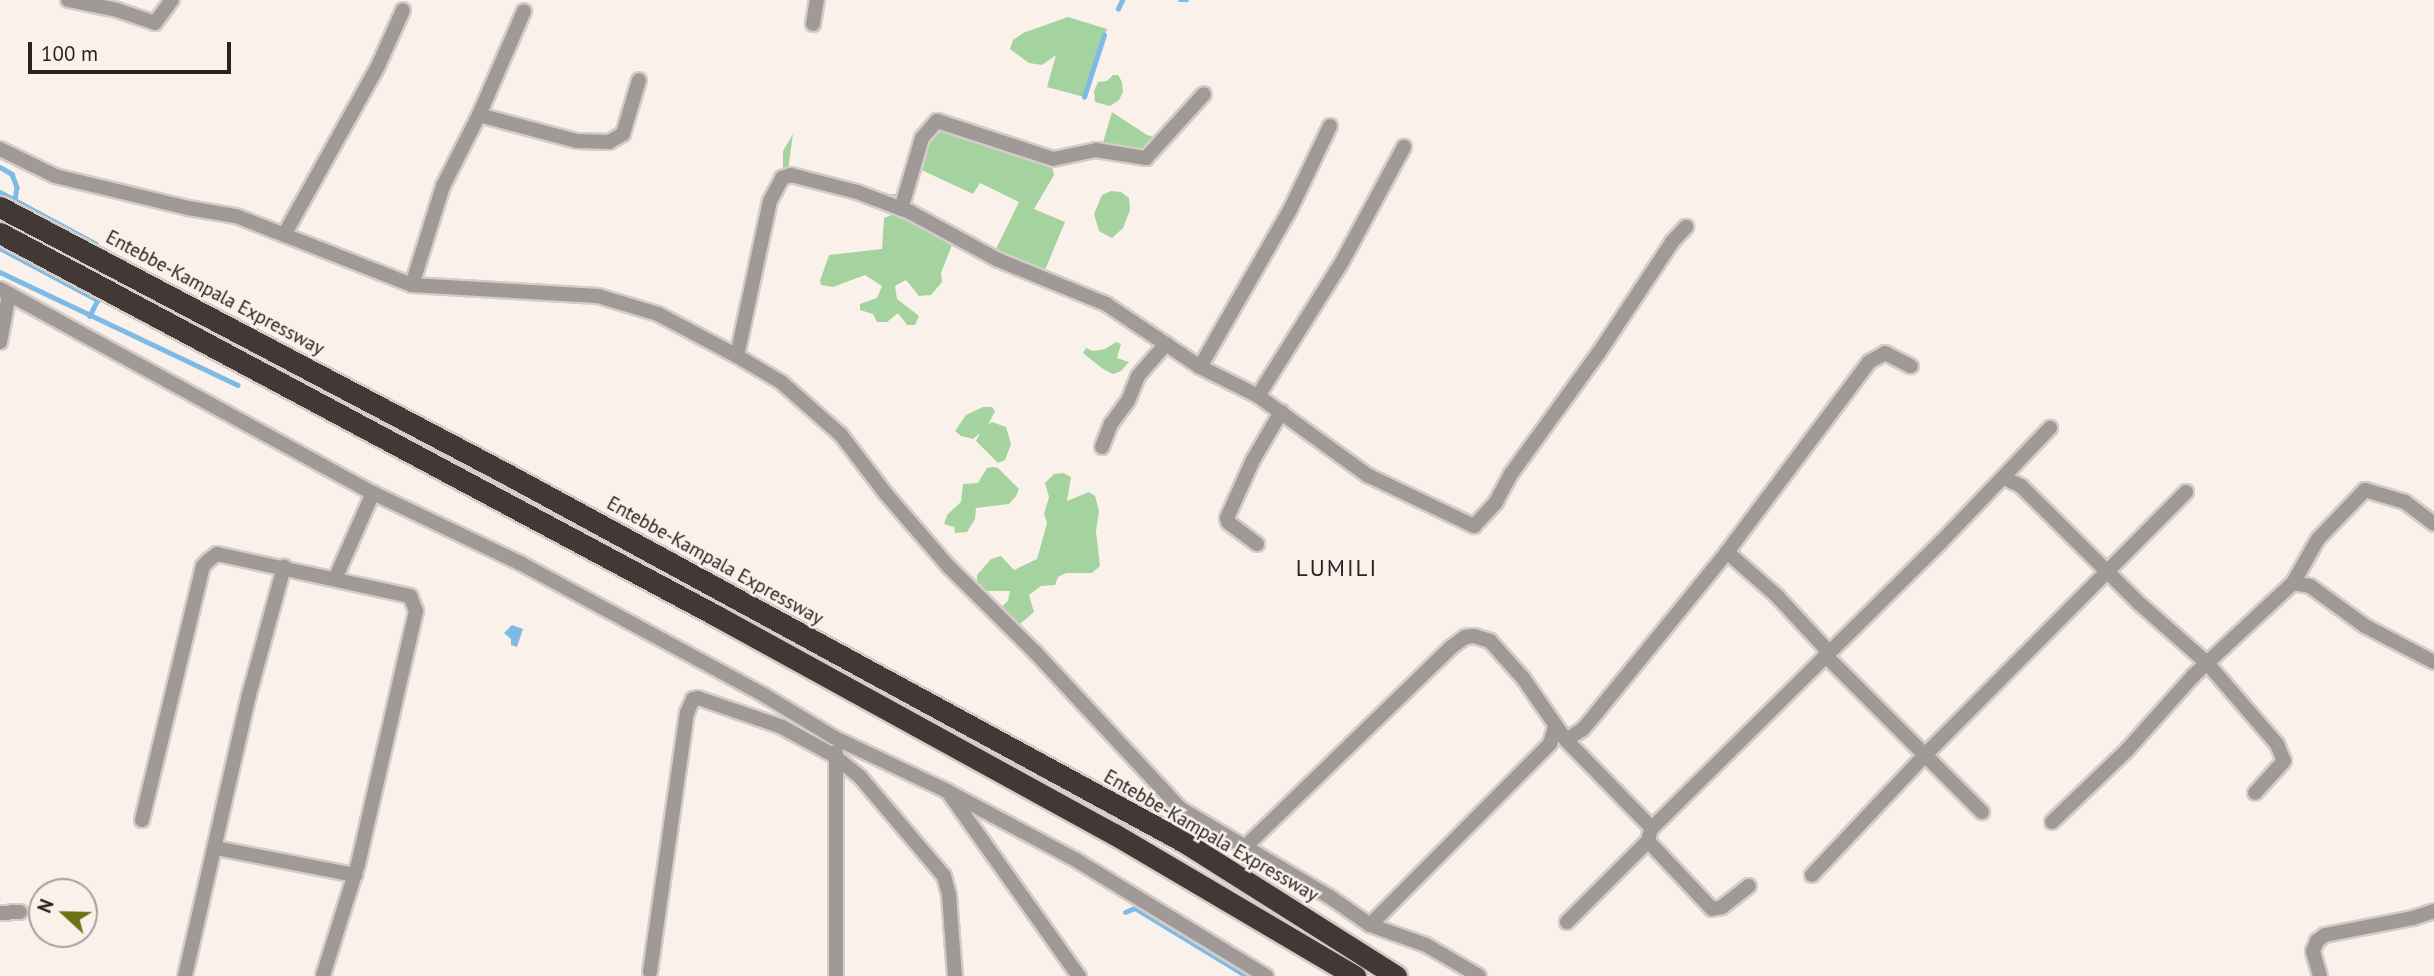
<!DOCTYPE html>
<style>
body{margin:0}
#map{position:relative;width:2434px;height:976px;overflow:hidden;background:#fbf1eb;font-family:"PT Sans",sans-serif}
div>[style]{position:absolute}
.green>*{inset:0;background:#a4d3a0}
.water>*{inset:0;background:#7bbbe6}
.stream>*{height:4.5px;margin:-2.25px;padding:0 2.25px;transform-origin:2.25px;border-radius:2.25px;background:#7bbbe6}
.roads{filter:drop-shadow(2px 0 #d5ccc7) drop-shadow(-2px 0 #d5ccc7) drop-shadow(0 2px #d5ccc7) drop-shadow(0 -2px #d5ccc7)}
.street>*{height:14px;margin:-7px;padding:0 7px;transform-origin:7px;border-radius:7px;background:#9f9a98}
.highway>*{height:21px;margin:-10.5px;padding:0 10.5px;transform-origin:10.5px;border-radius:10.5px;background:#423937}
span{translate:-50% -50%;white-space:nowrap;text-align:center;line-height:1.15;-webkit-text-stroke:5px #fbf1eb;paint-order:stroke}
.street-label{font-size:19px;color:#272321}
.quarter-label{font-size:23px;color:#272321;letter-spacing:2px}
.north{position:absolute;left:28px;top:878px;width:70px;height:70px;box-sizing:border-box;background:#fbf1eb;border:2px solid #a69f9a;border-radius:50%;rotate:292deg;font-size:19px;font-weight:700;line-height:28px;text-align:center;color:#272321}
.north::after{content:'';display:block;margin:auto;width:24px;height:32px;background:#6d7015;clip-path:polygon(50% 0,100% 100%,50% 72%,0 100%)}
.scale{position:absolute;left:28px;top:42px;width:203px;height:32px;box-sizing:border-box;border:4px solid #272321;border-top:0;padding-left:9px;font-size:21px;line-height:24px;white-space:nowrap;color:#272321;-webkit-text-stroke:5px #fbf1eb;paint-order:stroke}
</style>
<div id="map">
<div class="green">
<div style="clip-path:polygon(1068px 17px,1107px 29px,1084px 97px,1047px 87px,1056px 55px,1042px 65px,1029px 63px,1010px 49px,1013px 40px,1023px 33px)"></div>
<div style="clip-path:polygon(1113px 75px,1118px 75px,1122px 82px,1123px 92px,1119px 100px,1110px 106px,1095px 102px,1094px 91px,1098px 82px,1107px 81px)"></div>
<div style="clip-path:polygon(1112px 112px,1147px 135px,1163px 139px,1150px 152px,1101px 149px)"></div>
<div style="clip-path:polygon(937px 124px,1051px 162px,1054px 175px,1034px 209px,1065px 222px,1042px 277px,994px 253px,1019px 202px,980px 183px,973px 194px,915px 167px)"></div>
<div style="clip-path:polygon(793px 134px,788px 170px,884px 194px,902px 194px,898px 203px,786px 172px,783px 168px,783px 151px)"></div>
<div style="clip-path:polygon(1111px 191px,1121px 192px,1129px 198px,1130px 210px,1123px 228px,1112px 238px,1099px 231px,1094px 214px,1102px 195px)"></div>
<div style="clip-path:polygon(894px 214px,909px 215px,954px 240px,941px 273px,942px 282px,931px 295px,919px 296px,906px 280px,895px 286px,897px 299px,919px 316px,915px 325px,907px 325px,898px 313px,887px 322px,877px 322px,873px 314px,860px 310px,860px 304px,877px 298px,882px 286px,865px 275px,833px 287px,821px 285px,820px 281px,829px 255px,882px 249px,884px 218px)"></div>
<div style="clip-path:polygon(1116px 342px,1121px 344px,1117px 358px,1129px 362px,1121px 371px,1113px 374px,1103px 369px,1083px 353px,1086px 348px,1093px 351px,1105px 349px)"></div>
<div style="clip-path:polygon(983px 407px,992px 407px,995px 411px,988px 425px,992px 422px,1006px 427px,1011px 444px,1005px 460px,998px 463px,976px 441px,980px 433px,973px 439px,961px 436px,955px 431px,966px 415px)"></div>
<div style="clip-path:polygon(993px 467px,998px 468px,1019px 489px,1016px 496px,1009px 504px,976px 508px,975px 519px,967px 532px,955px 533px,954px 527px,944px 524px,947px 515px,961px 502px,963px 484px,978px 483px,987px 468px)"></div>
<div style="clip-path:polygon(1063px 473px,1071px 477px,1067px 501px,1089px 492px,1095px 496px,1099px 511px,1096px 531px,1100px 566px,1092px 573px,1066px 573px,1058px 577px,1055px 585px,1041px 586px,1029px 595px,1034px 612px,1015px 628px,995px 613px,1008px 601px,1010px 591px,984px 591px,977px 583px,977px 575px,991px 559px,1001px 556px,1014px 570px,1037px 559px,1047px 523px,1044px 514px,1049px 497px,1045px 483px,1054px 474px)"></div>
</div>
<div class="water">
<div style="clip-path:polygon(512px 625px,523px 629px,517px 647px,511px 645px,511px 639px,504px 633px)"></div>
</div>
<div class="stream">
<div style="left:1180px;top:0;width:7px"></div>
<div style="left:1118px;top:9px;width:10px;rotate:-66deg"></div>
<div style="left:1084px;top:97px;width:65px;rotate:-72.1deg"></div>
<div style="left:0;top:167px;width:14px;rotate:30deg"></div>
<div style="left:12px;top:174px;width:14px;rotate:69deg"></div>
<div style="left:17px;top:187px;width:12px;rotate:99deg"></div>
<div style="left:0;top:192px;width:109px;rotate:28.4deg"></div>
<div style="left:0;top:248px;width:111px;rotate:28deg"></div>
<div style="left:98px;top:300px;width:18px;rotate:117deg"></div>
<div style="left:0;top:272px;width:263px;rotate:25.4deg"></div>
<div style="left:1125px;top:912px;width:11px;rotate:-22deg"></div>
<div style="left:1135px;top:908px;width:131px;rotate:31.3deg"></div>
</div>
<div class="roads">
<div class="street">
<div style="left:68px;top:0;width:50px;rotate:11.5deg"></div>
<div style="left:117px;top:10px;width:40px;rotate:18.9deg"></div>
<div style="left:155px;top:23px;width:29px;rotate:-54deg"></div>
<div style="left:813px;top:24px;width:24px;rotate:-81deg"></div>
<div style="left:479px;top:115px;width:101px;rotate:14.9deg"></div>
<div style="left:577px;top:141px;width:32px;rotate:2deg"></div>
<div style="left:609px;top:142px;width:16px;rotate:-30deg"></div>
<div style="left:623px;top:134px;width:56px;rotate:-73.5deg"></div>
<div style="left:0;top:149px;width:61px;rotate:26.1deg"></div>
<div style="left:55px;top:176px;width:137px;rotate:13.5deg"></div>
<div style="left:188px;top:208px;width:49px;rotate:9.5deg"></div>
<div style="left:236px;top:216px;width:189px;rotate:21.4deg"></div>
<div style="left:412px;top:285px;width:186px;rotate:3.4deg"></div>
<div style="left:598px;top:296px;width:63px;rotate:16.7deg"></div>
<div style="left:658px;top:314px;width:89px;rotate:28deg"></div>
<div style="left:737px;top:356px;width:51px;rotate:30.6deg"></div>
<div style="left:781px;top:382px;width:80px;rotate:41.5deg"></div>
<div style="left:841px;top:435px;width:74px;rotate:52.7deg"></div>
<div style="left:886px;top:494px;width:96px;rotate:49.2deg"></div>
<div style="left:949px;top:567px;width:121px;rotate:44.7deg"></div>
<div style="left:1035px;top:652px;width:214px;rotate:47.1deg"></div>
<div style="left:1181px;top:809px;width:173px;rotate:30.6deg"></div>
<div style="left:1330px;top:897px;width:49px;rotate:35deg"></div>
<div style="left:1370px;top:925px;width:59px;rotate:19.7deg"></div>
<div style="left:1426px;top:945px;width:61px;rotate:30.3deg"></div>
<div style="left:901px;top:209px;width:74px;rotate:-73.5deg"></div>
<div style="left:922px;top:138px;width:23px;rotate:-49deg"></div>
<div style="left:937px;top:121px;width:122px;rotate:18.1deg"></div>
<div style="left:1053px;top:159px;width:44px;rotate:-11.8deg"></div>
<div style="left:1096px;top:150px;width:51px;rotate:9.1deg"></div>
<div style="left:1146px;top:158px;width:86px;rotate:-47.8deg"></div>
<div style="left:284px;top:235px;width:193px;rotate:-60.9deg"></div>
<div style="left:378px;top:66px;width:61px;rotate:-65.9deg"></div>
<div style="left:412px;top:285px;width:104px;rotate:-72.6deg"></div>
<div style="left:443px;top:186px;width:80px;rotate:-63.1deg"></div>
<div style="left:479px;top:115px;width:113px;rotate:-66.6deg"></div>
<div style="left:0;top:289px;width:425px;rotate:28.7deg"></div>
<div style="left:373px;top:493px;width:163px;rotate:25.5deg"></div>
<div style="left:520px;top:563px;width:277px;rotate:28.4deg"></div>
<div style="left:764px;top:695px;width:81px;rotate:31.3deg"></div>
<div style="left:833px;top:737px;width:126px;rotate:25.3deg"></div>
<div style="left:947px;top:791px;width:146px;rotate:28.1deg"></div>
<div style="left:1076px;top:860px;width:223px;rotate:31.4deg"></div>
<div style="left:0;top:342px;width:49px;rotate:-79.4deg"></div>
<div style="left:737px;top:356px;width:158px;rotate:-78deg"></div>
<div style="left:770px;top:201px;width:26px;rotate:-62deg"></div>
<div style="left:782px;top:178px;width:9px;rotate:-18deg"></div>
<div style="left:791px;top:175px;width:68px;rotate:14.4deg"></div>
<div style="left:857px;top:192px;width:57px;rotate:20.7deg"></div>
<div style="left:910px;top:212px;width:100px;rotate:28.6deg"></div>
<div style="left:998px;top:260px;width:117px;rotate:22.2deg"></div>
<div style="left:1106px;top:304px;width:113px;rotate:33.8deg"></div>
<div style="left:1200px;top:367px;width:65px;rotate:26.6deg"></div>
<div style="left:1258px;top:396px;width:135px;rotate:35.9deg"></div>
<div style="left:1367px;top:475px;width:119px;rotate:25.5deg"></div>
<div style="left:1474px;top:526px;width:33px;rotate:-47deg"></div>
<div style="left:1496px;top:502px;width:32px;rotate:-62deg"></div>
<div style="left:1511px;top:474px;width:148px;rotate:-54.1deg"></div>
<div style="left:1598px;top:354px;width:134px;rotate:-56.5deg"></div>
<div style="left:1672px;top:242px;width:21px;rotate:-47deg"></div>
<div style="left:1200px;top:367px;width:181px;rotate:-60.2deg"></div>
<div style="left:1290px;top:210px;width:93px;rotate:-64.5deg"></div>
<div style="left:1258px;top:396px;width:158px;rotate:-57.9deg"></div>
<div style="left:1342px;top:262px;width:131px;rotate:-61.7deg"></div>
<div style="left:1102px;top:447px;width:25px;rotate:-69deg"></div>
<div style="left:1111px;top:424px;width:29px;rotate:-54deg"></div>
<div style="left:1128px;top:401px;width:27px;rotate:-68deg"></div>
<div style="left:1138px;top:376px;width:43px;rotate:-48.8deg"></div>
<div style="left:2004px;top:478px;width:19px;rotate:25deg"></div>
<div style="left:2021px;top:486px;width:168px;rotate:44.8deg"></div>
<div style="left:2140px;top:604px;width:89px;rotate:41.4deg"></div>
<div style="left:2207px;top:663px;width:107px;rotate:49.2deg"></div>
<div style="left:2277px;top:744px;width:18px;rotate:68deg"></div>
<div style="left:2284px;top:761px;width:43px;rotate:132.2deg"></div>
<div style="left:1257px;top:544px;width:36px;rotate:-143deg"></div>
<div style="left:1228px;top:522px;width:4px;rotate:-104deg"></div>
<div style="left:1227px;top:518px;width:64px;rotate:-65.9deg"></div>
<div style="left:1253px;top:460px;width:56px;rotate:-59.7deg"></div>
<div style="left:1727px;top:552px;width:67px;rotate:41.3deg"></div>
<div style="left:1777px;top:596px;width:75px;rotate:47.2deg"></div>
<div style="left:335px;top:579px;width:94px;rotate:-66.2deg"></div>
<div style="left:2293px;top:583px;width:51px;rotate:-60.4deg"></div>
<div style="left:2318px;top:539px;width:68px;rotate:-46.2deg"></div>
<div style="left:2365px;top:490px;width:42px;rotate:16.7deg"></div>
<div style="left:2405px;top:502px;width:36px;rotate:37deg"></div>
<div style="left:1825px;top:655px;width:222px;rotate:45deg"></div>
<div style="left:1566px;top:740px;width:20px;rotate:-33deg"></div>
<div style="left:1583px;top:729px;width:23px;rotate:-50deg"></div>
<div style="left:1598px;top:711px;width:205px;rotate:-50.9deg"></div>
<div style="left:1727px;top:552px;width:237px;rotate:-53.2deg"></div>
<div style="left:1869px;top:362px;width:18px;rotate:-29deg"></div>
<div style="left:1885px;top:353px;width:29px;rotate:27deg"></div>
<div style="left:836px;top:752px;width:224px;rotate:90deg"></div>
<div style="left:948px;top:792px;width:226px;rotate:54.6deg"></div>
<div style="left:142px;top:820px;width:261px;rotate:-76.5deg"></div>
<div style="left:203px;top:566px;width:8px;rotate:-45deg"></div>
<div style="left:209px;top:560px;width:10px;rotate:-37deg"></div>
<div style="left:217px;top:554px;width:198px;rotate:12.3deg"></div>
<div style="left:410px;top:596px;width:16px;rotate:68deg"></div>
<div style="left:416px;top:611px;width:260px;rotate:102.9deg"></div>
<div style="left:358px;top:864px;width:117px;rotate:107.4deg"></div>
<div style="left:2052px;top:822px;width:105px;rotate:-43.8deg"></div>
<div style="left:2128px;top:749px;width:98px;rotate:-48.3deg"></div>
<div style="left:2193px;top:676px;width:137px;rotate:-42.9deg"></div>
<div style="left:2293px;top:583px;width:17px;rotate:10deg"></div>
<div style="left:2310px;top:586px;width:68px;rotate:36deg"></div>
<div style="left:2365px;top:626px;width:78px;rotate:27.6deg"></div>
<div style="left:1648px;top:841px;width:93px;rotate:46.7deg"></div>
<div style="left:1712px;top:909px;width:10px;rotate:-11deg"></div>
<div style="left:1722px;top:907px;width:34px;rotate:-38deg"></div>
<div style="left:1246px;top:846px;width:284px;rotate:-44.1deg"></div>
<div style="left:1450px;top:648px;width:19px;rotate:-36deg"></div>
<div style="left:1465px;top:637px;width:9px;rotate:-6deg"></div>
<div style="left:1474px;top:636px;width:17px;rotate:17deg"></div>
<div style="left:1490px;top:641px;width:50px;rotate:48.3deg"></div>
<div style="left:1523px;top:678px;width:75px;rotate:55.3deg"></div>
<div style="left:1566px;top:740px;width:123px;rotate:45.7deg"></div>
<div style="left:1652px;top:828px;width:407px;rotate:-44.7deg"></div>
<div style="left:1941px;top:542px;width:158px;rotate:-46.3deg"></div>
<div style="left:216px;top:848px;width:142px;rotate:11deg"></div>
<div style="left:1812px;top:875px;width:163px;rotate:-46.7deg"></div>
<div style="left:1924px;top:756px;width:372px;rotate:-45.2deg"></div>
<div style="left:0;top:913px;width:20px;rotate:-3deg"></div>
<div style="left:1567px;top:922px;width:115px;rotate:-45deg"></div>
<div style="left:1648px;top:841px;width:8px;rotate:-76deg"></div>
<div style="left:1370px;top:925px;width:255px;rotate:-45.2deg"></div>
<div style="left:1550px;top:744px;width:18px;rotate:-74deg"></div>
<div style="left:650px;top:972px;width:262px;rotate:-81.9deg"></div>
<div style="left:687px;top:713px;width:15px;rotate:-67deg"></div>
<div style="left:693px;top:699px;width:5px;rotate:-11deg"></div>
<div style="left:698px;top:698px;width:89px;rotate:19deg"></div>
<div style="left:782px;top:727px;width:58px;rotate:28.8deg"></div>
<div style="left:833px;top:755px;width:35px;rotate:39deg"></div>
<div style="left:860px;top:777px;width:130px;rotate:49.7deg"></div>
<div style="left:944px;top:876px;width:20px;rotate:75deg"></div>
<div style="left:949px;top:895px;width:81px;rotate:85.8deg"></div>
<div style="left:185px;top:976px;width:288px;rotate:-77.2deg"></div>
<div style="left:249px;top:695px;width:133px;rotate:-74.7deg"></div>
<div style="left:2320px;top:976px;width:26px;rotate:-106deg"></div>
<div style="left:2313px;top:951px;width:11px;rotate:-68deg"></div>
<div style="left:2317px;top:941px;width:10px;rotate:-37deg"></div>
<div style="left:2325px;top:935px;width:90px;rotate:-10.9deg"></div>
<div style="left:2413px;top:918px;width:22px;rotate:-18deg"></div>
</div>
<div class="highway">
<div style="left:0;top:207px;width:571px;rotate:27.78deg"></div>
<div style="left:505px;top:473px;width:773px;rotate:28.52deg"></div>
<div style="left:1184px;top:842px;width:251px;rotate:32.3deg"></div>
<div style="left:0;top:233px;width:813px;rotate:28.11deg"></div>
<div style="left:717px;top:616px;width:453px;rotate:28.8deg"></div>
<div style="left:1114px;top:834px;width:280px;rotate:30.5deg"></div>
</div>
</div>
<div class="street-label">
<span style="left:215px;top:293px;rotate:28deg">Entebbe-Kampala Expressway</span>
<span style="left:715px;top:561px;rotate:29deg">Entebbe-Kampala Expressway</span>
<span style="left:1211px;top:836px;rotate:30deg">Entebbe-Kampala Expressway</span>
</div>
<div class="quarter-label">
<span style="left:1337px;top:568px">LUMILI</span>
</div>
<div class="north">N</div>
<div class="scale">100 m</div>
</div>
